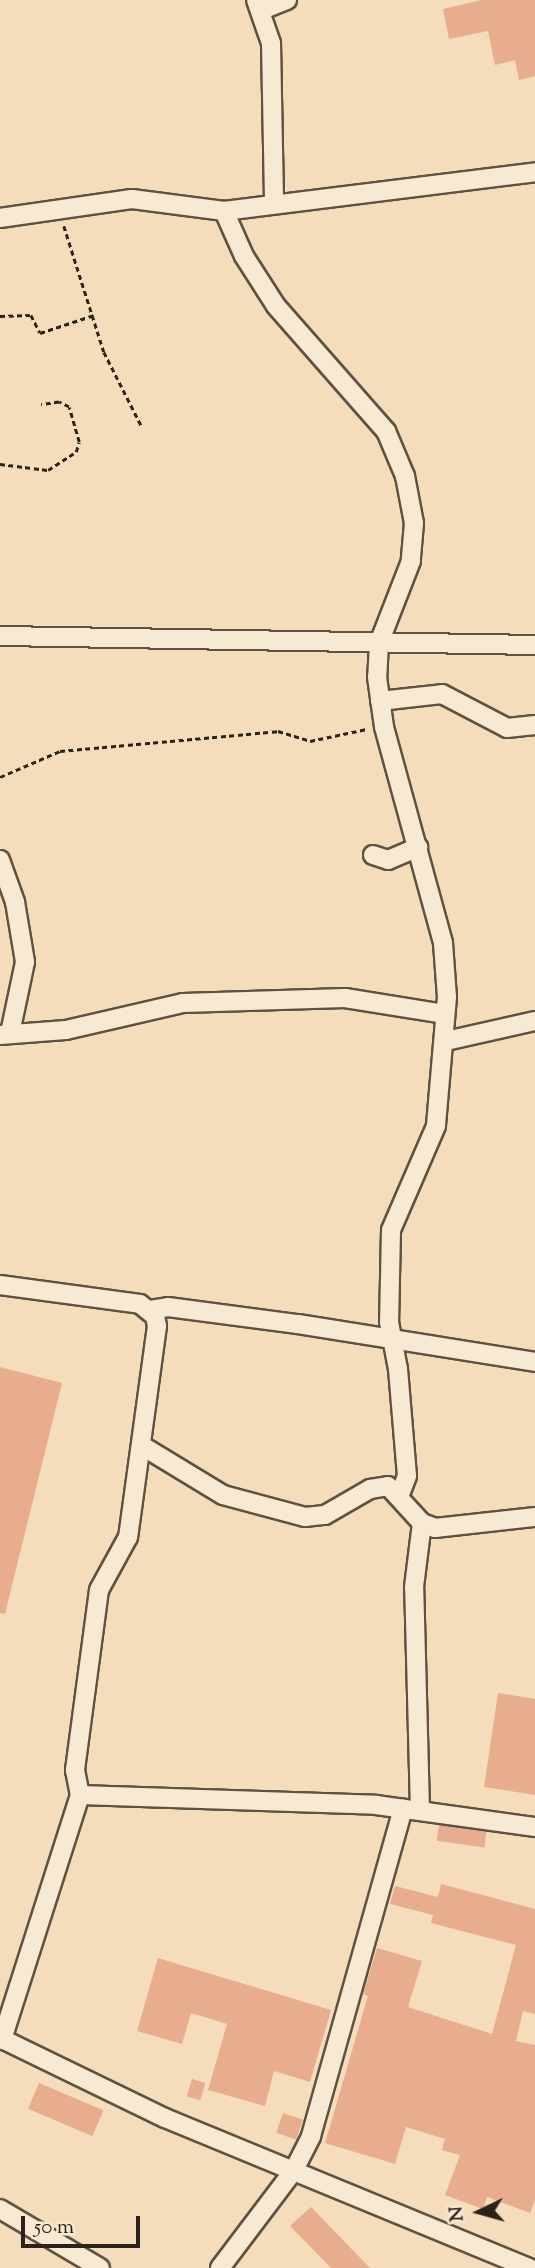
<!DOCTYPE html>
<style>
body{margin:0}
#map{position:relative;width:535px;height:2268px;overflow:hidden;background:#f5ddbb;font-family:"Sorts Mill Goudy",serif}
div>[style]{position:absolute}
.building>*{inset:0;background:#e8ad8e;transform-origin:0 0}
.path>*{height:2.5px;margin-top:-1.25px;transform-origin:0;background:repeating-linear-gradient(90deg,#2b231a 0 5px,transparent 0 8.5px)}
.roads{filter:drop-shadow(2px 0 #5e5242) drop-shadow(-2px 0 #5e5242) drop-shadow(0 2px #5e5242) drop-shadow(0 -2px #5e5242)}
.minor>*{height:18px;margin:-9px;padding:0 9px;transform-origin:9px;border-radius:9px;background:#f8e9d3}
span{translate:-50% -50%;white-space:nowrap;text-align:center;line-height:1.15;-webkit-text-stroke:6px #f8e9d3;paint-order:stroke}
.north{position:absolute;left:444px;top:2177px;width:70px;height:70px;-webkit-text-stroke:5px #f8e9d3;paint-order:stroke;rotate:265deg;font-size:19px;font-weight:700;line-height:28px;text-align:center;color:#2b231a}
.north::after{content:'';display:block;margin:auto;width:24px;height:32px;background:#2b231a;clip-path:polygon(50% 0,100% 100%,50% 72%,0 100%)}
.scale{position:absolute;left:21px;top:2216px;width:119px;height:32px;box-sizing:border-box;border:4px solid #2b231a;border-top:0;padding-left:9px;font-size:21px;line-height:24px;white-space:nowrap;color:#2b231a;-webkit-text-stroke:5px #f8e9d3;paint-order:stroke}
</style>
<div id="map">
<div class="building">
<div style="clip-path:polygon(482px 0,535px 0,535px 76px,519px 80px,515px 60px,495px 65px,488px 31px,449px 39px,443px 9px)"></div>
<div style="clip-path:polygon(0 1367px,62px 1383px,5px 1614px,0 1613px)"></div>
<div style="clip-path:polygon(498px 1693px,535px 1699px,535px 1795px,484px 1787px)"></div>
<div style="left:439px;top:1825px;width:48px;height:16px;rotate:8deg"></div>
<div style="clip-path:polygon(441px 1884px,535px 1909px,535px 2014px,523px 2011px,516px 2041px,535px 2045px,535px 2200px,530px 2213px,487px 2197px,483px 2209px,445px 2195px,460px 2155px,442px 2150px,445px 2139px,406px 2127px,395px 2164px,325px 2143px,368px 1996px,363px 1994px,377px 1948px,422px 1961px,408px 2007px,492px 2034px,516px 1945px,431px 1923px,433px 1915px,390px 1904px,395px 1886px,438px 1897px)"></div>
<div style="clip-path:polygon(158px 1958px,331px 2010px,310px 2082px,274px 2071px,265px 2106px,208px 2090px,227px 2024px,191px 2013px,182px 2044px,137px 2031px)"></div>
<div style="left:192px;top:2079px;width:14px;height:18px;rotate:17deg"></div>
<div style="left:39px;top:2083px;width:70px;height:28px;rotate:23deg"></div>
<div style="left:283px;top:2113px;width:21px;height:21px;rotate:19deg"></div>
<div style="clip-path:polygon(311px 2207px,370px 2268px,331px 2268px,290px 2226px)"></div>
</div>
<div class="path">
<div style="left:64px;top:226px;width:132px;rotate:72.4deg"></div>
<div style="left:104px;top:352px;width:82px;rotate:63.1deg"></div>
<div style="left:0;top:316px;width:31px;rotate:-2deg"></div>
<div style="left:31px;top:315px;width:20px;rotate:63deg"></div>
<div style="left:40px;top:333px;width:57px;rotate:-18.4deg"></div>
<div style="left:0;top:464px;width:48px;rotate:7.1deg"></div>
<div style="left:48px;top:470px;width:33px;rotate:-33deg"></div>
<div style="left:76px;top:452px;width:10px;rotate:-73deg"></div>
<div style="left:79px;top:442px;width:36px;rotate:-106deg"></div>
<div style="left:69px;top:407px;width:11px;rotate:-153deg"></div>
<div style="left:59px;top:402px;width:18px;rotate:171deg"></div>
<div style="left:0;top:777px;width:65px;rotate:-23.4deg"></div>
<div style="left:60px;top:751px;width:219px;rotate:-5.2deg"></div>
<div style="left:278px;top:731px;width:34px;rotate:17deg"></div>
<div style="left:310px;top:741px;width:58px;rotate:-11.9deg"></div>
</div>
<div class="roads">
<div class="minor">
<div style="left:256px;top:0;width:46px;rotate:70.8deg"></div>
<div style="left:271px;top:43px;width:161px;rotate:88.9deg"></div>
<div style="left:262px;top:10px;width:27px;rotate:-22deg"></div>
<div style="left:224px;top:211px;width:49px;rotate:66deg"></div>
<div style="left:244px;top:256px;width:59px;rotate:57.4deg"></div>
<div style="left:276px;top:306px;width:167px;rotate:48.7deg"></div>
<div style="left:386px;top:431px;width:49px;rotate:67.1deg"></div>
<div style="left:405px;top:476px;width:48px;rotate:79.2deg"></div>
<div style="left:414px;top:523px;width:38px;rotate:95deg"></div>
<div style="left:411px;top:561px;width:88px;rotate:111.3deg"></div>
<div style="left:379px;top:643px;width:34px;rotate:93deg"></div>
<div style="left:377px;top:677px;width:50px;rotate:82deg"></div>
<div style="left:384px;top:727px;width:224px;rotate:74.7deg"></div>
<div style="left:443px;top:943px;width:54px;rotate:85.8deg"></div>
<div style="left:447px;top:997px;width:129px;rotate:94.9deg"></div>
<div style="left:436px;top:1126px;width:113px;rotate:113.4deg"></div>
<div style="left:391px;top:1230px;width:92px;rotate:91.2deg"></div>
<div style="left:389px;top:1322px;width:48px;rotate:79.2deg"></div>
<div style="left:398px;top:1369px;width:107px;rotate:85.2deg"></div>
<div style="left:407px;top:1476px;width:19px;rotate:111deg"></div>
<div style="left:0;top:218px;width:133px;rotate:-8.2deg"></div>
<div style="left:132px;top:199px;width:93px;rotate:7.4deg"></div>
<div style="left:224px;top:211px;width:313px;rotate:-7.1deg"></div>
<div style="left:0;top:636px;width:535px;rotate:0.96deg"></div>
<div style="left:380px;top:701px;width:62px;rotate:-6.4deg"></div>
<div style="left:442px;top:694px;width:73px;rotate:27.6deg"></div>
<div style="left:507px;top:728px;width:28px;rotate:-6deg"></div>
<div style="left:373px;top:855px;width:16px;rotate:18deg"></div>
<div style="left:388px;top:860px;width:33px;rotate:-23deg"></div>
<div style="left:0;top:860px;width:45px;rotate:70.3deg"></div>
<div style="left:15px;top:902px;width:61px;rotate:80.5deg"></div>
<div style="left:25px;top:962px;width:73px;rotate:101.9deg"></div>
<div style="left:0;top:1035px;width:66px;rotate:-4.3deg"></div>
<div style="left:66px;top:1030px;width:120px;rotate:-13deg"></div>
<div style="left:183px;top:1003px;width:162px;rotate:-1.8deg"></div>
<div style="left:345px;top:998px;width:100px;rotate:9.2deg"></div>
<div style="left:446px;top:1041px;width:91px;rotate:-12.7deg"></div>
<div style="left:0;top:1285px;width:141px;rotate:7.7deg"></div>
<div style="left:140px;top:1304px;width:19px;rotate:39deg"></div>
<div style="left:155px;top:1316px;width:10px;rotate:79deg"></div>
<div style="left:157px;top:1326px;width:213px;rotate:97.8deg"></div>
<div style="left:128px;top:1537px;width:60px;rotate:118.7deg"></div>
<div style="left:99px;top:1590px;width:182px;rotate:97.6deg"></div>
<div style="left:75px;top:1770px;width:25px;rotate:79deg"></div>
<div style="left:80px;top:1795px;width:257px;rotate:107.7deg"></div>
<div style="left:150px;top:1310px;width:18px;rotate:-9deg"></div>
<div style="left:168px;top:1307px;width:131px;rotate:7.5deg"></div>
<div style="left:298px;top:1324px;width:240px;rotate:9.1deg"></div>
<div style="left:144px;top:1447px;width:92px;rotate:31.3deg"></div>
<div style="left:223px;top:1495px;width:85px;rotate:15deg"></div>
<div style="left:305px;top:1517px;width:20px;rotate:-6deg"></div>
<div style="left:325px;top:1515px;width:52px;rotate:-30deg"></div>
<div style="left:370px;top:1489px;width:18px;rotate:-9deg"></div>
<div style="left:388px;top:1486px;width:50px;rotate:47.4deg"></div>
<div style="left:422px;top:1523px;width:14px;rotate:21deg"></div>
<div style="left:435px;top:1528px;width:101px;rotate:-6.3deg"></div>
<div style="left:80px;top:1795px;width:296px;rotate:1.9deg"></div>
<div style="left:376px;top:1805px;width:161px;rotate:7.9deg"></div>
<div style="left:420px;top:1810px;width:223px;rotate:-91.5deg"></div>
<div style="left:414px;top:1587px;width:64px;rotate:-82.9deg"></div>
<div style="left:0;top:2038px;width:183px;rotate:25.9deg"></div>
<div style="left:165px;top:2118px;width:394px;rotate:22.4deg"></div>
<div style="left:0;top:2209px;width:116px;rotate:30.5deg"></div>
<div style="left:220px;top:2268px;width:123px;rotate:-52.9deg"></div>
<div style="left:294px;top:2170px;width:38px;rotate:-63deg"></div>
<div style="left:311px;top:2136px;width:340px;rotate:-74.3deg"></div>
</div>
</div>
<div class="north">N</div>
<div class="scale">50 m</div>
</div>
